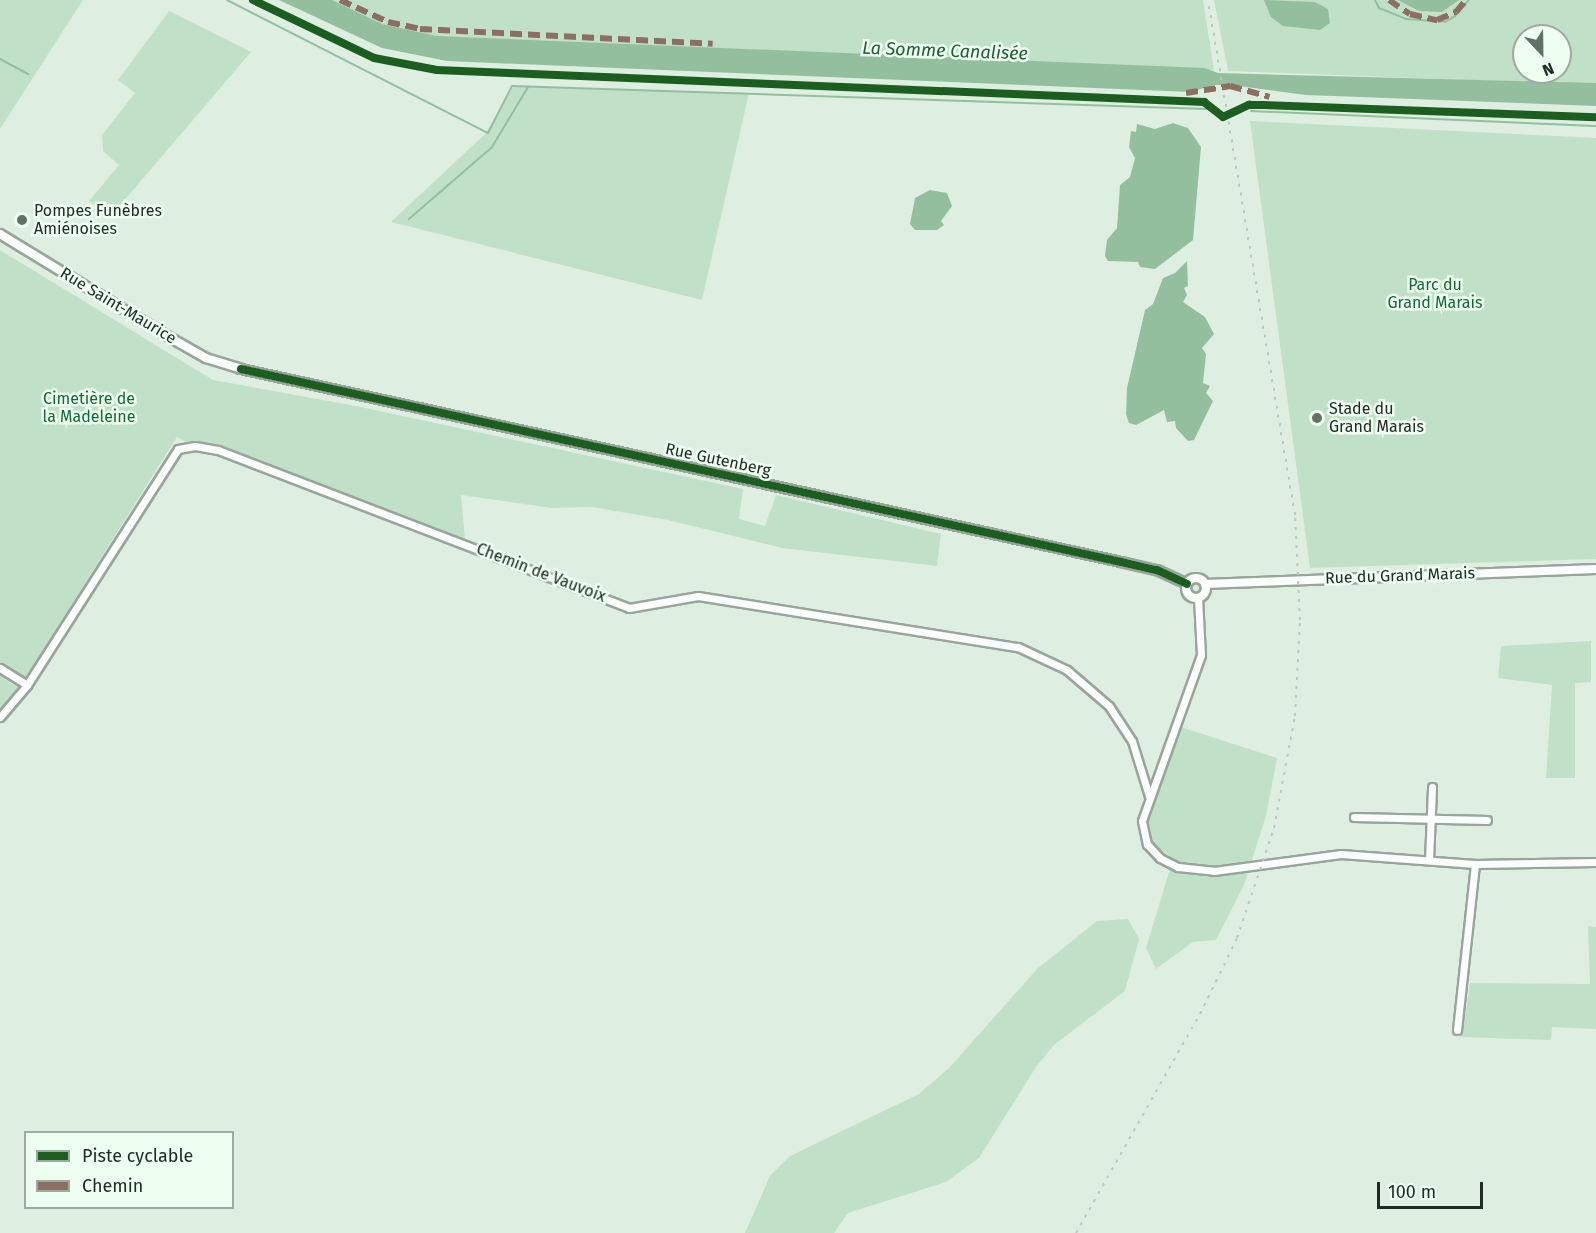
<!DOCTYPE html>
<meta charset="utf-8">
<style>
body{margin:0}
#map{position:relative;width:1596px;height:1233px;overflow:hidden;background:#deefe2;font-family:"Fira Sans",sans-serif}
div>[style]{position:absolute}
.green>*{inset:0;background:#c0e1c7}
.water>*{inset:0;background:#94bf9e}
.stream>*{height:2px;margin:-1px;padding:0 1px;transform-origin:1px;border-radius:1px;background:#94bf9e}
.roads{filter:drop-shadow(2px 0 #99a59c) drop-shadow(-2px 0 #99a59c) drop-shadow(0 2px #99a59c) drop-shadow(0 -2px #99a59c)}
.minor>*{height:7px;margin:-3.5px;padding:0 3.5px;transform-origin:3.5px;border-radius:3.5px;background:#fafdfb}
.tertiary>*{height:8px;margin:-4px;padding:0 4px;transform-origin:4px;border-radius:4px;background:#fafdfb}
.tertiary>.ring{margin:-4px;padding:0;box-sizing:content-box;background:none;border:8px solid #fafdfb;border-radius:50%}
.rail>*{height:2px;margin-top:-1px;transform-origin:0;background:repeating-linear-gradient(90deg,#c1c5c2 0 3px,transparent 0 9px)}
.quiet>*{height:6px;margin-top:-3px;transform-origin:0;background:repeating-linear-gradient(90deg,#8d6e63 0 12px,transparent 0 18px)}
.cycleway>*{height:8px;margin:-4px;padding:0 4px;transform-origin:4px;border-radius:4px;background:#1b5e20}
.dots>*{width:16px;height:16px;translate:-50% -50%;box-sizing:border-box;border:3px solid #eefef1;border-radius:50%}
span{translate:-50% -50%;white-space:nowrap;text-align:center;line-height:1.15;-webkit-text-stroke:5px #eefef1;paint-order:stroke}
.poi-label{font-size:16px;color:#202b23}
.left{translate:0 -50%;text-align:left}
.park-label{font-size:16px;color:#116934}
.street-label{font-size:16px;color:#202b23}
.water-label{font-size:18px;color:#1e5c33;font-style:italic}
.legend{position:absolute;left:24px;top:1131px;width:210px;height:78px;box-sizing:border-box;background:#eefef1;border:2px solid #9caa9f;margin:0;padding:8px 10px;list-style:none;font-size:18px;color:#202b23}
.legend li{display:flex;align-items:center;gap:12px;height:30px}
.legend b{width:30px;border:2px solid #9caa9f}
.north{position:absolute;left:1512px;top:24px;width:60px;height:60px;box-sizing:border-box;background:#eefef1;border:2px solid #9caa9f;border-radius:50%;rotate:158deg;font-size:16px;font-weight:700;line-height:24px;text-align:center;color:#202b23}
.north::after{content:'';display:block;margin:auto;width:21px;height:27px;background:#627066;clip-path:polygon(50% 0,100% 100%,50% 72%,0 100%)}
.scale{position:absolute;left:1377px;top:1182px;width:106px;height:27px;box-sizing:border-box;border:3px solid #202b23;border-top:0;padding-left:8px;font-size:18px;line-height:21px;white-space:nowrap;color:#202b23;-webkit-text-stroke:4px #eefef1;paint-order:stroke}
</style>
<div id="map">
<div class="green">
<div style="clip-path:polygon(0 0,83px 0,0 129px)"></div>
<div style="clip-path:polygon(332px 0,1203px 0,1214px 70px,437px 36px,382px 24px)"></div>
<div style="clip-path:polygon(evenodd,1214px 0,1596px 0,1596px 85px,1228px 71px,1214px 0,1524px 36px,1560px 36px,1560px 72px,1524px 72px,1524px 36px)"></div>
<div style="clip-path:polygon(169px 11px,251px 52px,111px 216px,89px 201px,119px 165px,103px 151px,102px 135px,135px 93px,118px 80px)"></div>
<div style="clip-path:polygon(514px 86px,749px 93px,702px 300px,391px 222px,485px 134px)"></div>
<div style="clip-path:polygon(1250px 121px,1596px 138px,1596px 559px,1310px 568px)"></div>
<div style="clip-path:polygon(0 250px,213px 380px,356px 406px,743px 489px,739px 519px,765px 526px,776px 495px,941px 534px,937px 566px,782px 548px,668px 520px,592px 507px,552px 508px,461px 495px,465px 540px,223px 449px,189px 444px,177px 437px,24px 680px,0 665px)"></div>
<div style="clip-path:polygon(1591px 641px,1591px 682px,1575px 683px,1575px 778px,1546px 778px,1552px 685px,1498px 678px,1501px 646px)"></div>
<div style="clip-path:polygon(0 676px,18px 688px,0 709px)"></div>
<div style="clip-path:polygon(1181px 727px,1277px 758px,1266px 816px,1244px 885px,1216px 940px,1193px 942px,1156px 969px,1146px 948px,1173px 859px,1154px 844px,1145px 823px,1149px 803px)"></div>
<div style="clip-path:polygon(1128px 919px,1139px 939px,1125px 991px,1055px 1044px,1036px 1067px,979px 1158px,946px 1182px,848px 1213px,834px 1233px,745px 1233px,770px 1176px,790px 1156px,919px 1094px,950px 1067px,1037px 969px,1097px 921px)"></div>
<div style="clip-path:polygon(1588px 926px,1596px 927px,1596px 1029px,1552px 1027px,1551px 1040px,1462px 1037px,1470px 983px,1590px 984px)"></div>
</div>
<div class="water">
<div style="clip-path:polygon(279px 0,332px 0,382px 24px,437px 36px,1205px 68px,1218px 73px,1596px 83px,1596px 106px,1306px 95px,1231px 85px,1214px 85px,1191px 92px,447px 61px,382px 48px)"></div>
<div style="clip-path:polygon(1264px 0,1315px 2px,1328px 9px,1330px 23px,1320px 30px,1283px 26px,1271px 17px)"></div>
<div style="clip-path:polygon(1398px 0,1459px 0,1442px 12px,1419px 11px)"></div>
<div style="clip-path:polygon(1173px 123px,1188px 128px,1201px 147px,1193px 240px,1155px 269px,1140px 267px,1138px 262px,1108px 261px,1105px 256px,1107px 240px,1117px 228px,1120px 185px,1130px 177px,1135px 158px,1129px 147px,1131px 131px,1136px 132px,1137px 124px,1155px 129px)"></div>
<div style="clip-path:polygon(930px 190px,947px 193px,952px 206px,941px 221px,944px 225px,937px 230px,915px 230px,910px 224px,915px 198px)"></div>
<div style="clip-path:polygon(1187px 261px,1188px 286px,1184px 288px,1187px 295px,1183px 302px,1205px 317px,1214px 334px,1202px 348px,1206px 354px,1203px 383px,1210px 386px,1206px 393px,1213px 401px,1194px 440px,1188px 441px,1176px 428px,1175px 421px,1167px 422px,1164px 410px,1136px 425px,1129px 423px,1126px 414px,1127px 388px,1145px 310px,1153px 304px,1163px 278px,1175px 273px)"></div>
</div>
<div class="stream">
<div style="left:227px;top:0;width:293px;rotate:27deg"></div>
<div style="left:488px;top:133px;width:53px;rotate:-62.9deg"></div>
<div style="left:512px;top:86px;width:695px;rotate:1.9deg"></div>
<div style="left:1375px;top:0;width:9px;rotate:63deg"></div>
<div style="left:1379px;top:8px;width:29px;rotate:22deg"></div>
<div style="left:1406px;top:19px;width:39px;rotate:4deg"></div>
<div style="left:1445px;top:22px;width:12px;rotate:-31deg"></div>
<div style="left:1455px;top:16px;width:21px;rotate:-49deg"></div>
<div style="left:0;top:59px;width:32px;rotate:28deg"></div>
<div style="left:1251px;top:111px;width:345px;rotate:2.5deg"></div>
<div style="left:409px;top:219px;width:110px;rotate:-40.9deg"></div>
<div style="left:492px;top:147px;width:70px;rotate:-59deg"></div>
</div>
<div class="roads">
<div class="minor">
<div style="left:1198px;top:598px;width:57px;rotate:87deg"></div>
<div style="left:1201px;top:655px;width:176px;rotate:109.6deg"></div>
<div style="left:1142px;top:821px;width:24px;rotate:78deg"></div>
<div style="left:1147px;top:844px;width:19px;rotate:47deg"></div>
<div style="left:1160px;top:858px;width:20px;rotate:27deg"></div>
<div style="left:1178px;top:867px;width:36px;rotate:6deg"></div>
<div style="left:1214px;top:871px;width:128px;rotate:-7.6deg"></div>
<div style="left:1341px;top:854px;width:134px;rotate:4.3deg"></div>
<div style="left:1475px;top:864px;width:121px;rotate:-0.9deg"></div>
<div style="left:0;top:668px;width:32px;rotate:32deg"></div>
<div style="left:0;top:717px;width:42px;rotate:-49.8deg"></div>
<div style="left:27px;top:685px;width:280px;rotate:-57.4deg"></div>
<div style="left:178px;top:449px;width:17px;rotate:-10deg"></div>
<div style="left:195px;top:446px;width:23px;rotate:10deg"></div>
<div style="left:218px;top:450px;width:440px;rotate:21deg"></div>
<div style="left:629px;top:608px;width:70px;rotate:-9.9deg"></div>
<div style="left:698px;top:596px;width:324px;rotate:9.1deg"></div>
<div style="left:1018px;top:647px;width:54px;rotate:25.1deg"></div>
<div style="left:1067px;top:670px;width:55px;rotate:40.6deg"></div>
<div style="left:1109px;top:706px;width:42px;rotate:56.7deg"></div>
<div style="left:1132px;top:741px;width:58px;rotate:72.8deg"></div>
<div style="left:1354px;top:817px;width:133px;rotate:1.3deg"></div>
<div style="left:1429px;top:860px;width:73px;rotate:-87.6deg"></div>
<div style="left:1457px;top:1030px;width:167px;rotate:-83.8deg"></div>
</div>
<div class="tertiary">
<div style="left:0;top:234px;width:198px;rotate:31.4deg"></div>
<div style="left:169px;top:337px;width:43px;rotate:29.6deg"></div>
<div style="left:206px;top:358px;width:37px;rotate:17deg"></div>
<div style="left:241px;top:369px;width:901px;rotate:12.37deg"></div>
<div style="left:1121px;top:562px;width:37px;rotate:13deg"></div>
<div style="left:1157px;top:570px;width:33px;rotate:25deg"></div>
<div class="ring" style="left:1186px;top:578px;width:12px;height:12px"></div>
<div style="left:1205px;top:584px;width:391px;rotate:-2.2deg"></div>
</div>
</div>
<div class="rail">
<div style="left:1076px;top:1233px;width:252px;rotate:-60.5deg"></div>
<div style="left:1200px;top:1014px;width:85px;rotate:-64deg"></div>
<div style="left:1237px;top:938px;width:116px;rotate:-71.4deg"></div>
<div style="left:1274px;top:828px;width:114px;rotate:-79.4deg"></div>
<div style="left:1295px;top:716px;width:96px;rotate:-87deg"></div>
<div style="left:1300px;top:620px;width:105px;rotate:-92.7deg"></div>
<div style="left:1295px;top:515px;width:522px;rotate:-99.59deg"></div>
</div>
<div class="quiet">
<div style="left:340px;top:0;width:53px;rotate:24.6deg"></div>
<div style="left:388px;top:22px;width:33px;rotate:12deg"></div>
<div style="left:420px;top:29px;width:293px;rotate:2.9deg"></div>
<div style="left:1389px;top:0;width:25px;rotate:34deg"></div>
<div style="left:1410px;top:14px;width:28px;rotate:13deg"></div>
<div style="left:1437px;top:20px;width:21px;rotate:-23deg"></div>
<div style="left:1456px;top:12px;width:16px;rotate:-50deg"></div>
<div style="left:1186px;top:93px;width:45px;rotate:-9deg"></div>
<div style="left:1230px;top:86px;width:41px;rotate:15.4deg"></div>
</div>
<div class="cycleway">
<div style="left:253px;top:0;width:134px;rotate:25.6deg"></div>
<div style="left:374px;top:58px;width:64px;rotate:10.8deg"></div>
<div style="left:437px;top:70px;width:768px;rotate:2.39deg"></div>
<div style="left:1204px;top:102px;width:24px;rotate:38deg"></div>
<div style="left:1223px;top:117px;width:29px;rotate:-25deg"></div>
<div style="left:1249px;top:105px;width:13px"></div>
<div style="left:1262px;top:105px;width:334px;rotate:2.1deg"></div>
<div style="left:241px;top:369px;width:901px;rotate:12.37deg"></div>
<div style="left:1121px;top:562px;width:37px;rotate:13deg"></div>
<div style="left:1157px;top:570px;width:33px;rotate:25deg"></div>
</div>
<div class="dots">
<div style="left:22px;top:220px;background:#627066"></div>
<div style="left:1317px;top:418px;background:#627066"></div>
</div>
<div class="poi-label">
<span class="left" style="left:34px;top:220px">Pompes Funèbres<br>Amiénoises</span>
<span class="left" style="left:1329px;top:418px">Stade du<br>Grand Marais</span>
</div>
<div class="park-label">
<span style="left:1435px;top:294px">Parc du<br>Grand Marais</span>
<span style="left:89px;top:408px">Cimetière de<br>la Madeleine</span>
</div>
<div class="street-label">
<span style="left:118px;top:306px;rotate:31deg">Rue Saint-Maurice</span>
<span style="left:718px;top:460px;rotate:12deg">Rue Gutenberg</span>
<span style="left:541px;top:573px;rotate:21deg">Chemin de Vauvoix</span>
<span style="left:1400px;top:576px;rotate:-2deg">Rue du Grand Marais</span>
</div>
<div class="water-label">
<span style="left:945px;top:51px;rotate:2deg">La Somme Canalisée</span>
</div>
<ul class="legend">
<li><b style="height:8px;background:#1b5e20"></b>Piste cyclable</li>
<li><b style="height:8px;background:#8d6e63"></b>Chemin</li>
</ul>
<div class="north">N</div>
<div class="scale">100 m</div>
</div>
